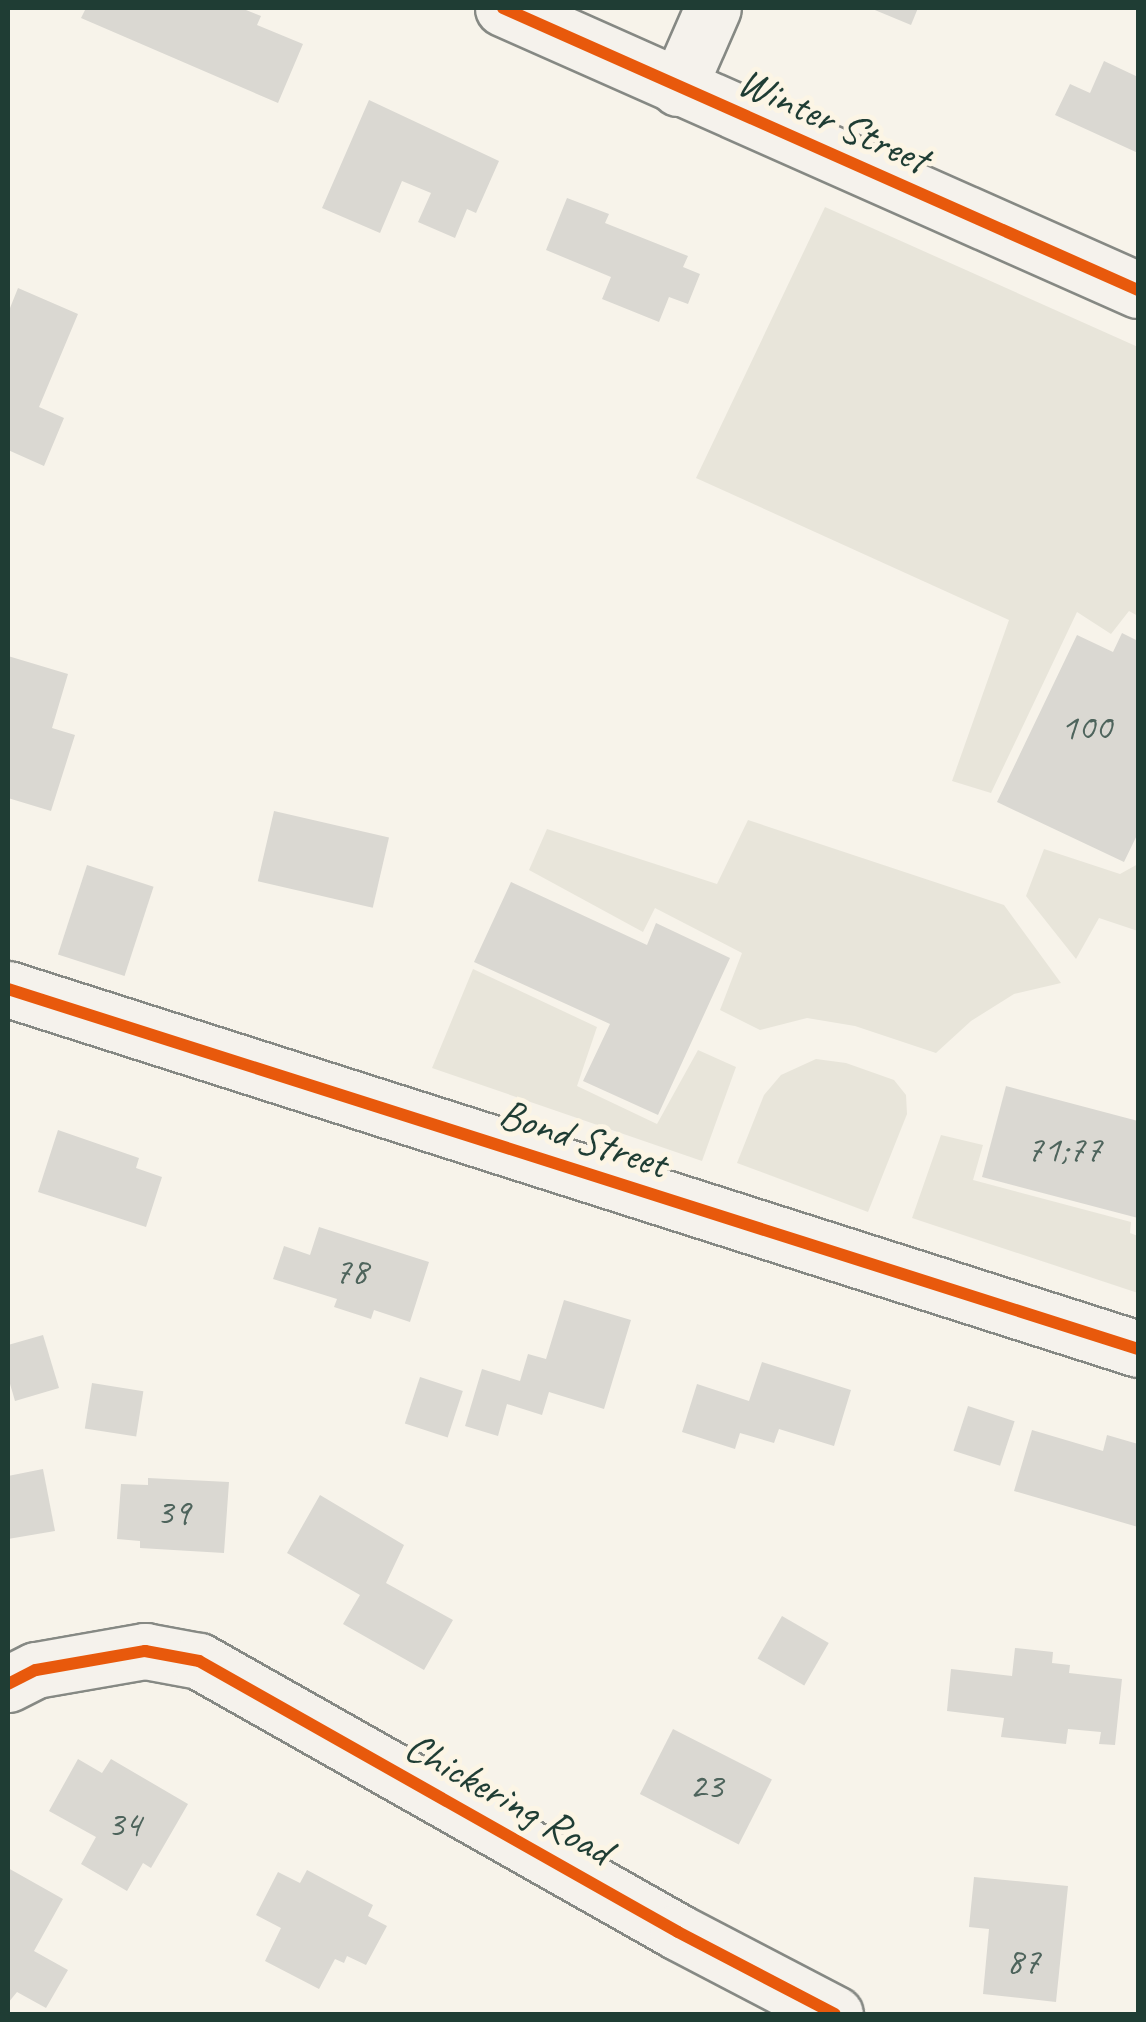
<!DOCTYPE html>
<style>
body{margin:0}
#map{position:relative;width:1146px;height:2022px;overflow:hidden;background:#f7f3ea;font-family:Caveat,sans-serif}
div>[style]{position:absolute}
.green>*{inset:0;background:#e8e5da}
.building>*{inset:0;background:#dad8d2;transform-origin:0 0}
.roads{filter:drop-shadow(2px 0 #868984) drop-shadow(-2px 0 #868984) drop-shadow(0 2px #868984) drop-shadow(0 -2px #868984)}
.minor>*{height:55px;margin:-27.5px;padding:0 27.5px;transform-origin:27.5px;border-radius:27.5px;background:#f5f2ec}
.cycleway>*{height:12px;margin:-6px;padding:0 6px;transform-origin:6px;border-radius:6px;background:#e8590c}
span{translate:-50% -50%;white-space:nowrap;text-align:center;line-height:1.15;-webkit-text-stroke:10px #fcf5e5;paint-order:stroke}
.number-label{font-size:38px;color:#4e645c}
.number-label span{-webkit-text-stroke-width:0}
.street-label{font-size:42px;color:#1f3d34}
.frame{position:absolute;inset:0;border:10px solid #1f3d34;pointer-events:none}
</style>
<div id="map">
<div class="green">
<div style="clip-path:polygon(825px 207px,1138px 347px,1138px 616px,1129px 611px,1111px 634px,1077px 612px,991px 793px,952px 781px,1009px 620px,696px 478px)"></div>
<div style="clip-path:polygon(748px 820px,1004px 905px,1061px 983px,1014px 994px,971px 1021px,936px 1053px,855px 1026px,807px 1018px,760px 1030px,720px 1010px,742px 953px,655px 908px,643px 932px,529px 870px,547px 829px,717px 884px)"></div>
<div style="clip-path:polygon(1044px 849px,1120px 874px,1138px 864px,1138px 931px,1099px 918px,1076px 959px,1026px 896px)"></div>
<div style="clip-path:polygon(473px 969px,597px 1027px,577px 1086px,657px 1124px,698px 1050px,736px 1067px,702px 1161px,432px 1068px)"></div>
<div style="clip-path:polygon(816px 1059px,846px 1063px,894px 1080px,906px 1095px,907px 1114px,868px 1212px,737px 1163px,764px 1095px,781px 1075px)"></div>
<div style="clip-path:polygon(941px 1135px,983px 1145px,973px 1180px,1131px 1222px,1130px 1233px,1138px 1236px,1138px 1293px,912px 1218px)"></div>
</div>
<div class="building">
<div style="clip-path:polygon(86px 8px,241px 8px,261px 16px,257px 25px,303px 44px,278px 103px,81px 18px)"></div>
<div style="clip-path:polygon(870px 8px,918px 8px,911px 25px)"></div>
<div style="clip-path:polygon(1104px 61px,1138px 77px,1138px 153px,1055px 115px,1070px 84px,1090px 93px)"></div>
<div style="clip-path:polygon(369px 100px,499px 161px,476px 213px,467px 209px,455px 238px,418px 222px,431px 193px,402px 181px,380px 233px,322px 208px)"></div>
<div style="clip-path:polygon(567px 198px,609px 214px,605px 223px,688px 256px,683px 267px,700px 274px,688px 304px,669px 297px,659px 322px,602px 299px,611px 277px,546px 250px)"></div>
<div style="clip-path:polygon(18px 288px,78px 314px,39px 407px,64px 418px,44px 466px,8px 450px,8px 313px)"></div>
<div style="clip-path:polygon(1122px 633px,1138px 641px,1138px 833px,1124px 862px,997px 802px,1077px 635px,1113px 652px)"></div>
<div style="clip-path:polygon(8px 656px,68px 674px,52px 728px,75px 735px,51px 811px,8px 798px)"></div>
<div style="left:274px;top:811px;width:118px;height:72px;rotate:13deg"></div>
<div style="left:87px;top:865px;width:70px;height:94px;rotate:18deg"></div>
<div style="clip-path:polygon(511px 882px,647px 945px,656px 923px,730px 958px,658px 1115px,583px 1081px,610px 1024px,474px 962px)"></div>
<div style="clip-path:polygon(1006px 1086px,1138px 1121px,1138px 1218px,982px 1177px)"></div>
<div style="clip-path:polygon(58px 1130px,139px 1158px,136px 1168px,162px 1177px,146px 1227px,38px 1192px)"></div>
<div style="clip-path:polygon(319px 1227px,429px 1262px,410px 1322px,374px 1310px,371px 1319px,334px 1307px,337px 1299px,273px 1279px,284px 1246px,310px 1255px)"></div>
<div style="clip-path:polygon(564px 1300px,631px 1320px,604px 1409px,549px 1392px,542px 1415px,507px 1404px,498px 1436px,465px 1426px,482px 1369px,520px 1381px,528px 1354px,546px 1359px)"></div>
<div style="clip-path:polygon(43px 1335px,59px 1388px,15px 1401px,8px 1377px,8px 1345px)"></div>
<div style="clip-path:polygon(762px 1362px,851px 1390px,834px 1446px,779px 1429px,774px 1443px,740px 1433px,735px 1449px,682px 1432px,697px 1384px,749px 1401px)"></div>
<div style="left:420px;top:1377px;width:45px;height:49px;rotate:18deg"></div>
<div style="left:92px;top:1383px;width:52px;height:46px;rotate:9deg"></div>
<div style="left:968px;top:1406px;width:49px;height:47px;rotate:18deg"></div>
<div style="clip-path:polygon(1032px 1430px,1103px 1451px,1107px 1435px,1138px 1444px,1138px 1527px,1014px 1491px)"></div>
<div style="clip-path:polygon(43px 1469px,55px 1531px,8px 1539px,8px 1476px)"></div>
<div style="clip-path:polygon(148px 1478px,229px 1482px,224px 1553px,140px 1548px,140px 1541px,117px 1539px,121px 1484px,148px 1485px)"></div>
<div style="clip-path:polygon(320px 1495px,404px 1545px,386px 1583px,453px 1620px,424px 1670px,343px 1624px,360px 1595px,287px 1553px)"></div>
<div style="left:782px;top:1616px;width:54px;height:49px;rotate:30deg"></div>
<div style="clip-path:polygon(1015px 1648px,1053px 1652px,1052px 1663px,1070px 1665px,1069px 1673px,1122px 1679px,1115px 1745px,1099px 1744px,1101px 1732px,1068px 1729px,1066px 1744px,1001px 1737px,1004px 1718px,947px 1711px,951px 1669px,1012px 1676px)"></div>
<div style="left:673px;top:1729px;width:111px;height:73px;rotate:27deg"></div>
<div style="clip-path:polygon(78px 1759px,102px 1773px,111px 1759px,188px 1804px,151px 1868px,143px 1863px,127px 1891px,81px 1864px,96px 1837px,49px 1811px)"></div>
<div style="clip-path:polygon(8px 1868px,63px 1899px,34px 1951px,68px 1970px,46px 2008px,17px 1992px,8px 2003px)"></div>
<div style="clip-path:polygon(307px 1870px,373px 1905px,368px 1916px,387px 1926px,366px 1965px,347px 1956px,344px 1963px,335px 1959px,319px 1989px,265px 1961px,281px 1928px,256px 1915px,278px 1872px,300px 1883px)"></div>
<div style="clip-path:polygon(974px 1877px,1068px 1886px,1056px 2002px,983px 1994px,989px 1929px,969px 1927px)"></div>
</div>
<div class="roads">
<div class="minor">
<div style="left:503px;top:8px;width:695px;rotate:23.95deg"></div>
<div style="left:678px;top:88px;width:87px;rotate:-66.4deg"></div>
<div style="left:8px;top:989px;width:1186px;rotate:17.67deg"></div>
<div style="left:8px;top:1684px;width:31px;rotate:-27deg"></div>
<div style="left:36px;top:1670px;width:111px;rotate:-9.9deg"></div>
<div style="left:145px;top:1651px;width:55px;rotate:10.5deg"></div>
<div style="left:199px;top:1661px;width:550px;rotate:29.5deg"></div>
<div style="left:678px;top:1932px;width:177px;rotate:27.6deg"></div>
</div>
</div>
<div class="cycleway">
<div style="left:503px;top:8px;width:695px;rotate:23.95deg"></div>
<div style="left:8px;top:989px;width:1186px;rotate:17.67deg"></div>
<div style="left:8px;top:1684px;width:31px;rotate:-27deg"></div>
<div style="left:36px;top:1670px;width:111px;rotate:-9.9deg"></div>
<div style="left:145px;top:1651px;width:55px;rotate:10.5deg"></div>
<div style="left:199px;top:1661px;width:550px;rotate:29.5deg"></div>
<div style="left:678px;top:1932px;width:177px;rotate:27.6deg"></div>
</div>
<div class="number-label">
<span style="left:1086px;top:727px">100</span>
<span style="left:1064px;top:1149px">71;77</span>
<span style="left:351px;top:1271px">78</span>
<span style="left:173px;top:1512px">39</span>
<span style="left:706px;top:1786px">23</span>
<span style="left:124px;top:1824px">34</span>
<span style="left:1023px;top:1961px">87</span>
</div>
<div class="street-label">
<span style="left:833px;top:121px;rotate:24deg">Winter Street</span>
<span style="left:583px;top:1139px;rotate:18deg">Bond Street</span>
<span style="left:508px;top:1799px;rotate:29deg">Chickering Road</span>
</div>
<div class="frame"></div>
</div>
